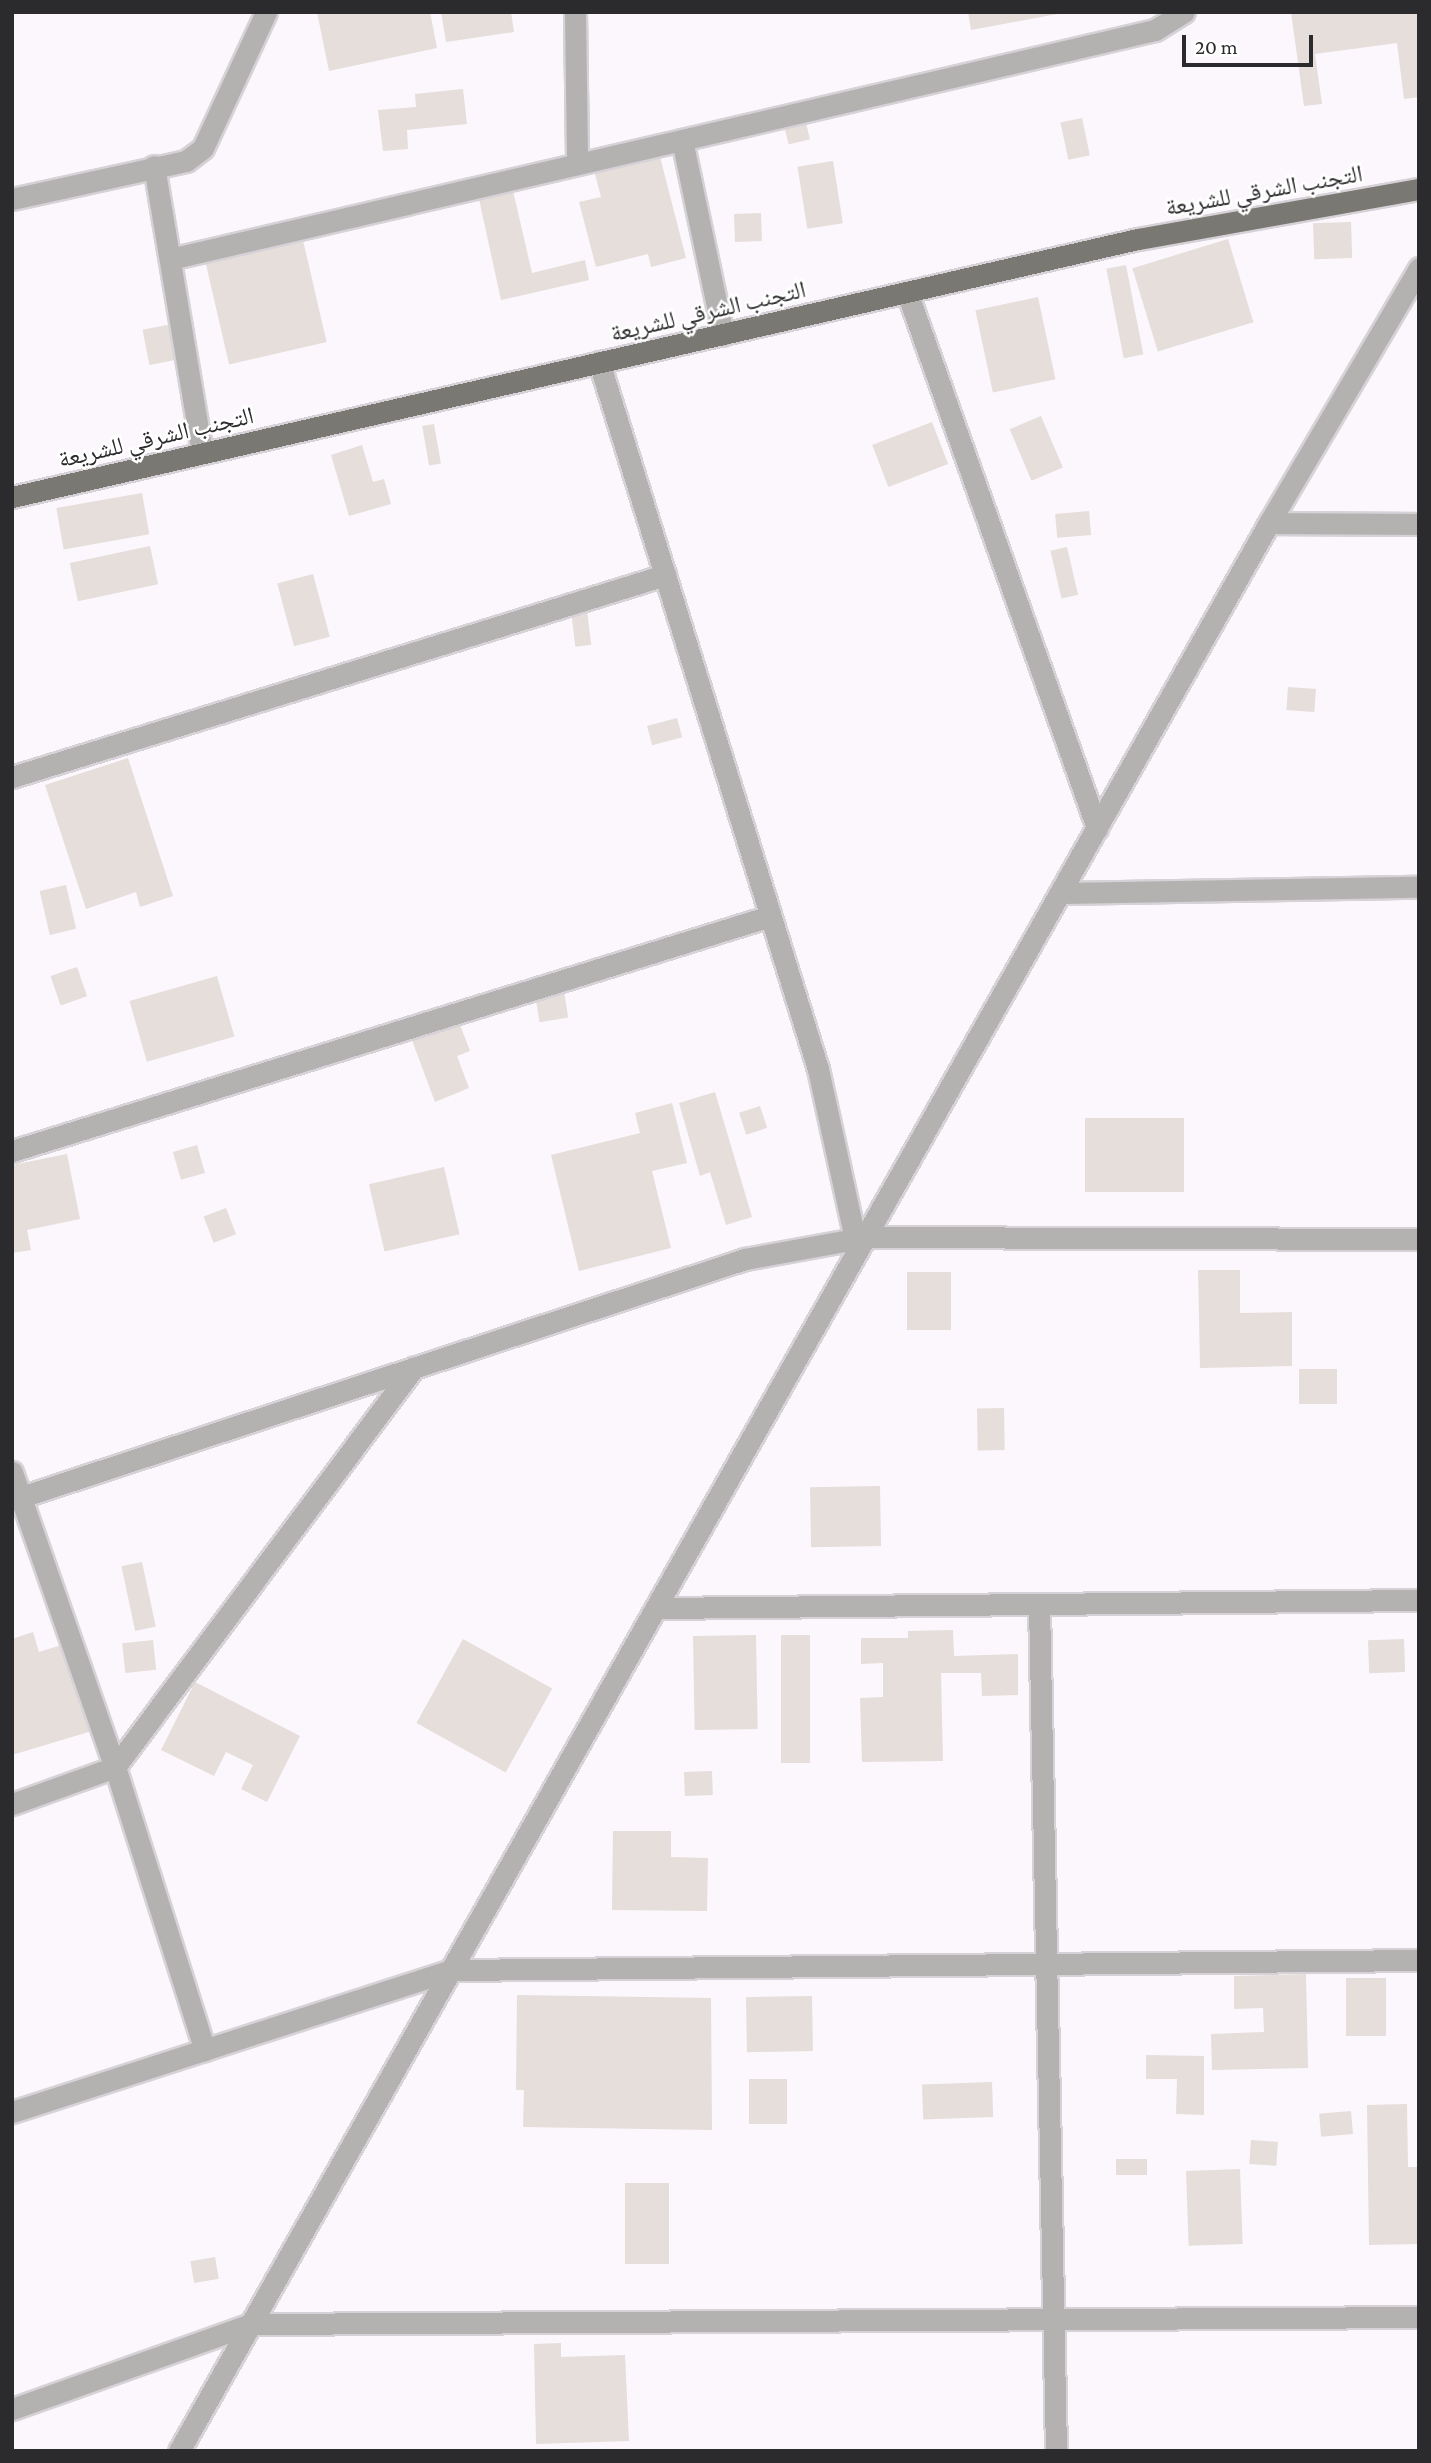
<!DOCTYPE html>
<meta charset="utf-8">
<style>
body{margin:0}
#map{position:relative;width:1431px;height:2463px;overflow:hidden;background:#fbf7fc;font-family:"Crimson Pro","Noto Naskh Arabic",serif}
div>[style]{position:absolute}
.building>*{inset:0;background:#e5dedb;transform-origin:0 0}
.roads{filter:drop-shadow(2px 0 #d6d2d7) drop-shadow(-2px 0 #d6d2d7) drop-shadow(0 2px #d6d2d7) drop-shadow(0 -2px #d6d2d7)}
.minor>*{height:21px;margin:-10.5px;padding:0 10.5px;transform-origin:10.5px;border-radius:10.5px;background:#b3b2b0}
.primary>*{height:21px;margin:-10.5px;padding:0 10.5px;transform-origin:10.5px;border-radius:10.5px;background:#797873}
span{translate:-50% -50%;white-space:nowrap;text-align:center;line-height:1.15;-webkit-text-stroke:5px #fff;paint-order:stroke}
.street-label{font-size:24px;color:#2b2a2c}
.frame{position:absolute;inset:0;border:14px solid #2b2a2c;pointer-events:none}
.scale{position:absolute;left:1182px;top:35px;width:131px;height:32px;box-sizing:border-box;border:4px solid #2b2a2c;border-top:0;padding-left:9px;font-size:21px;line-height:24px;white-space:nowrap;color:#2b2a2c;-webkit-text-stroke:5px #fff;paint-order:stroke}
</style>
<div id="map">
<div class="building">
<div style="clip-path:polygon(317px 12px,430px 12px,437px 48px,329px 71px)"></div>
<div style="clip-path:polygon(441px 12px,511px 12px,514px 32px,446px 42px)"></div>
<div style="clip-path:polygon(968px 12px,1057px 12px,1057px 14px,971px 30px)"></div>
<div style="clip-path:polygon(1291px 12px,1419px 12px,1419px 97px,1404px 99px,1397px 43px,1315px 54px,1322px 104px,1304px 106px)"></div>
<div style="clip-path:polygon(463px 89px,467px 124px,407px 130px,408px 149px,383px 151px,378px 110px,416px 107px,415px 94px)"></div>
<div style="left:803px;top:111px;width:29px;height:22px;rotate:76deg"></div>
<div style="left:1082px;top:118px;width:38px;height:22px;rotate:78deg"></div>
<div style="clip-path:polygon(659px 153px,686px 258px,651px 267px,648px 254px,596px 267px,579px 202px,601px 197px,594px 170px)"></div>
<div style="left:833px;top:161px;width:63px;height:36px;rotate:81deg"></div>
<div style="clip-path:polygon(511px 182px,532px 273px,585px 260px,589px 280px,501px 300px,477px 190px)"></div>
<div style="left:761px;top:213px;width:28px;height:27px;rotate:88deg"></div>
<div style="left:1351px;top:222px;width:36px;height:38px;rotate:88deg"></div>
<div style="left:300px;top:227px;width:118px;height:100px;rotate:77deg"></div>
<div style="left:1228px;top:239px;width:87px;height:100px;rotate:73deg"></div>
<div style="left:1126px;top:265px;width:91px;height:20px;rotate:79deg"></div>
<div style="left:1038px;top:297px;width:84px;height:64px;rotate:78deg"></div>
<div style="left:172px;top:324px;width:36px;height:30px;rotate:79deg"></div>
<div style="left:1041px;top:416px;width:56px;height:34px;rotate:67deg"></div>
<div style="left:932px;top:422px;width:45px;height:64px;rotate:69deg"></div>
<div style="left:434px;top:424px;width:40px;height:12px;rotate:80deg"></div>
<div style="clip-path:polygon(362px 445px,373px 482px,384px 479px,391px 504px,349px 516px,331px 455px)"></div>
<div style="left:142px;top:493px;width:42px;height:87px;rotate:80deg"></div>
<div style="left:1089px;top:511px;width:24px;height:34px;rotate:85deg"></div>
<div style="left:150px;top:546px;width:39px;height:82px;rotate:78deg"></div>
<div style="left:1067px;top:547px;width:49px;height:17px;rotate:77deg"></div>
<div style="left:313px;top:574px;width:65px;height:37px;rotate:75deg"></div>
<div style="left:587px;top:610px;width:35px;height:16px;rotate:83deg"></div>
<div style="left:1288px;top:687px;width:28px;height:23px;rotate:4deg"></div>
<div style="left:677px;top:718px;width:20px;height:31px;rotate:75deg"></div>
<div style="clip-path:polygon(128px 758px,173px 896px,140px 907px,136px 892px,86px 909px,45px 785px)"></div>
<div style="left:66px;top:885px;width:45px;height:27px;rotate:77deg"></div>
<div style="left:77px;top:967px;width:31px;height:28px;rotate:71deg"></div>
<div style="left:217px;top:976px;width:63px;height:91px;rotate:74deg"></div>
<div style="left:563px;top:985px;width:33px;height:29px;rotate:81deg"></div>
<div style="clip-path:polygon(457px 1017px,470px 1051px,457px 1056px,469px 1088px,435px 1102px,410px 1035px)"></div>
<div style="clip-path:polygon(715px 1092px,752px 1217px,726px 1225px,710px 1172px,700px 1176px,679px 1103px)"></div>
<div style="clip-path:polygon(672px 1103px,687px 1163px,652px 1171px,671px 1248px,579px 1271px,551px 1155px,640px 1133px,635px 1113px)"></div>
<div style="left:760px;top:1106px;width:23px;height:22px;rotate:72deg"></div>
<div style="left:1184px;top:1118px;width:74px;height:99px;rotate:90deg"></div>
<div style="left:197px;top:1145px;width:29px;height:25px;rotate:74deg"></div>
<div style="clip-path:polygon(67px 1154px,80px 1219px,27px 1230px,31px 1250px,12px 1253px,12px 1165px)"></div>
<div style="left:444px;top:1167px;width:69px;height:77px;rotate:77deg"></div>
<div style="left:226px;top:1208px;width:28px;height:24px;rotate:69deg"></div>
<div style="clip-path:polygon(1198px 1270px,1240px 1270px,1240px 1313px,1292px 1312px,1292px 1366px,1200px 1368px)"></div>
<div style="left:951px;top:1272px;width:58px;height:44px;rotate:90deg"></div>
<div style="left:1299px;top:1369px;width:38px;height:35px"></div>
<div style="left:1004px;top:1408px;width:42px;height:27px;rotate:89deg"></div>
<div style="left:880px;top:1486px;width:60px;height:70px;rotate:89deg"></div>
<div style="left:142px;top:1562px;width:66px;height:21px;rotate:78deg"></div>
<div style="clip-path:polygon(953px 1630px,954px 1656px,1018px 1654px,1018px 1695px,982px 1696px,981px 1673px,941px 1673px,943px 1761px,862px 1762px,860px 1698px,883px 1697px,883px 1663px,861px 1664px,861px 1638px,908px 1638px,908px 1631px)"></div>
<div style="clip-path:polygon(33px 1632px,39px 1652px,68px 1643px,95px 1730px,12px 1755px,12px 1639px)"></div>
<div style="left:756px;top:1635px;width:94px;height:63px;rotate:89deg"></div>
<div style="left:781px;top:1635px;width:29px;height:128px"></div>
<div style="left:463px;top:1639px;width:102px;height:96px;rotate:29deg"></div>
<div style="left:1404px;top:1639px;width:33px;height:36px;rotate:88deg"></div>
<div style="left:153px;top:1640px;width:30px;height:31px;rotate:84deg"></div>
<div style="clip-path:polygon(195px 1682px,300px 1736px,267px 1802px,241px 1789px,253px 1765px,226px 1752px,214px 1776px,161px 1750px)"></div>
<div style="left:712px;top:1771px;width:24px;height:28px;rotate:88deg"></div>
<div style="clip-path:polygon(613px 1831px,671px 1831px,671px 1857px,708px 1858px,707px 1911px,612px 1910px)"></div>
<div style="clip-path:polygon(1306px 1974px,1308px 2068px,1212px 2070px,1211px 2034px,1264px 2032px,1263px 2008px,1234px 2009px,1234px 1976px)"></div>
<div style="left:1346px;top:1978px;width:40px;height:58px"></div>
<div style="clip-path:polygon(517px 1995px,711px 1998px,712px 2130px,523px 2127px,524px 2090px,516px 2090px)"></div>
<div style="left:812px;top:1996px;width:55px;height:66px;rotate:89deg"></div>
<div style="clip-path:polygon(1146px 2055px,1204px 2056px,1204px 2115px,1176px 2114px,1177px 2079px,1146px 2079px)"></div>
<div style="left:787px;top:2079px;width:45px;height:38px;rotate:90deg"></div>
<div style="left:992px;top:2082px;width:35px;height:70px;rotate:88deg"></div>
<div style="clip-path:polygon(1407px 2104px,1408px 2167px,1419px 2167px,1419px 2244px,1369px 2245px,1367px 2105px)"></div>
<div style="left:1351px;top:2111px;width:23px;height:32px;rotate:85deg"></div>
<div style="left:1251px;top:2140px;width:27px;height:24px;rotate:4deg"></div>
<div style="left:1116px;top:2159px;width:31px;height:16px"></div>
<div style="left:1240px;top:2169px;width:75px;height:54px;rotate:88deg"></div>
<div style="left:625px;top:2183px;width:44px;height:81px"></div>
<div style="left:215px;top:2257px;width:22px;height:25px;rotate:80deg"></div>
<div style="clip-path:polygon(561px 2343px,561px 2357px,625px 2355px,629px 2441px,536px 2444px,534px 2344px)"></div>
</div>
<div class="roads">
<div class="minor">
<div style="left:575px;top:12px;width:152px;rotate:89.2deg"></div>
<div style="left:682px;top:140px;width:199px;rotate:78.1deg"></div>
<div style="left:154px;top:166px;width:291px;rotate:80.5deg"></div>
<div style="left:12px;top:199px;width:178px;rotate:-12.3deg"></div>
<div style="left:186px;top:161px;width:21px;rotate:-37deg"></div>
<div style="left:203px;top:148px;width:150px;rotate:-65.1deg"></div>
<div style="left:170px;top:259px;width:1011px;rotate:-13.09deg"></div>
<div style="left:1155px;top:30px;width:34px;rotate:-32deg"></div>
<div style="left:907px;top:292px;width:569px;rotate:70.48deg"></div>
<div style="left:599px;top:362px;width:740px;rotate:72.79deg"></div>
<div style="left:818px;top:1069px;width:174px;rotate:77.7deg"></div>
<div style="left:1269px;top:523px;width:150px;rotate:0.4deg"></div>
<div style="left:12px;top:777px;width:684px;rotate:-17.19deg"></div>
<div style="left:1060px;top:893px;width:359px;rotate:-1deg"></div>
<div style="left:12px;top:1151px;width:794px;rotate:-17.22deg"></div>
<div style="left:12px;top:1472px;width:312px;rotate:70.8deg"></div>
<div style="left:115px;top:1767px;width:297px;rotate:72.4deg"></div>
<div style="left:12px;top:1500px;width:772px;rotate:-18.2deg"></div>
<div style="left:745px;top:1259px;width:123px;rotate:-10.3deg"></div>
<div style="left:866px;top:1237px;width:553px;rotate:0.21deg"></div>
<div style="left:1039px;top:1604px;width:847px;rotate:88.85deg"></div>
<div style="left:656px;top:1608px;width:763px;rotate:-0.6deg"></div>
<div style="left:12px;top:1804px;width:109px;rotate:-19.8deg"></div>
<div style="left:115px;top:1767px;width:499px;rotate:-53.2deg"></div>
<div style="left:12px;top:2112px;width:462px;rotate:-17.9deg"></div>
<div style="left:452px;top:1970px;width:967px;rotate:-0.59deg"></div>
<div style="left:12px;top:2409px;width:254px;rotate:-19.6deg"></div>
<div style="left:251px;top:2324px;width:1168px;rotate:-0.34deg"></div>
<div style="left:179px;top:2451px;width:2215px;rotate:-60.52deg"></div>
<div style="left:1269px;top:523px;width:296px;rotate:-59.5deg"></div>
</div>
<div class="primary">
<div style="left:12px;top:497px;width:1155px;rotate:-12.91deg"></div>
<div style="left:1138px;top:239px;width:285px;rotate:-10.1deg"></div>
</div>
</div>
<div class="street-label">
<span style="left:1264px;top:190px;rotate:-10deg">التجنب الشرقي للشريعة</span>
<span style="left:708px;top:311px;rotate:-13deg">التجنب الشرقي للشريعة</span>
<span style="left:156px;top:437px;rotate:-13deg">التجنب الشرقي للشريعة</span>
</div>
<div class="frame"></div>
<div class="scale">20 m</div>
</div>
